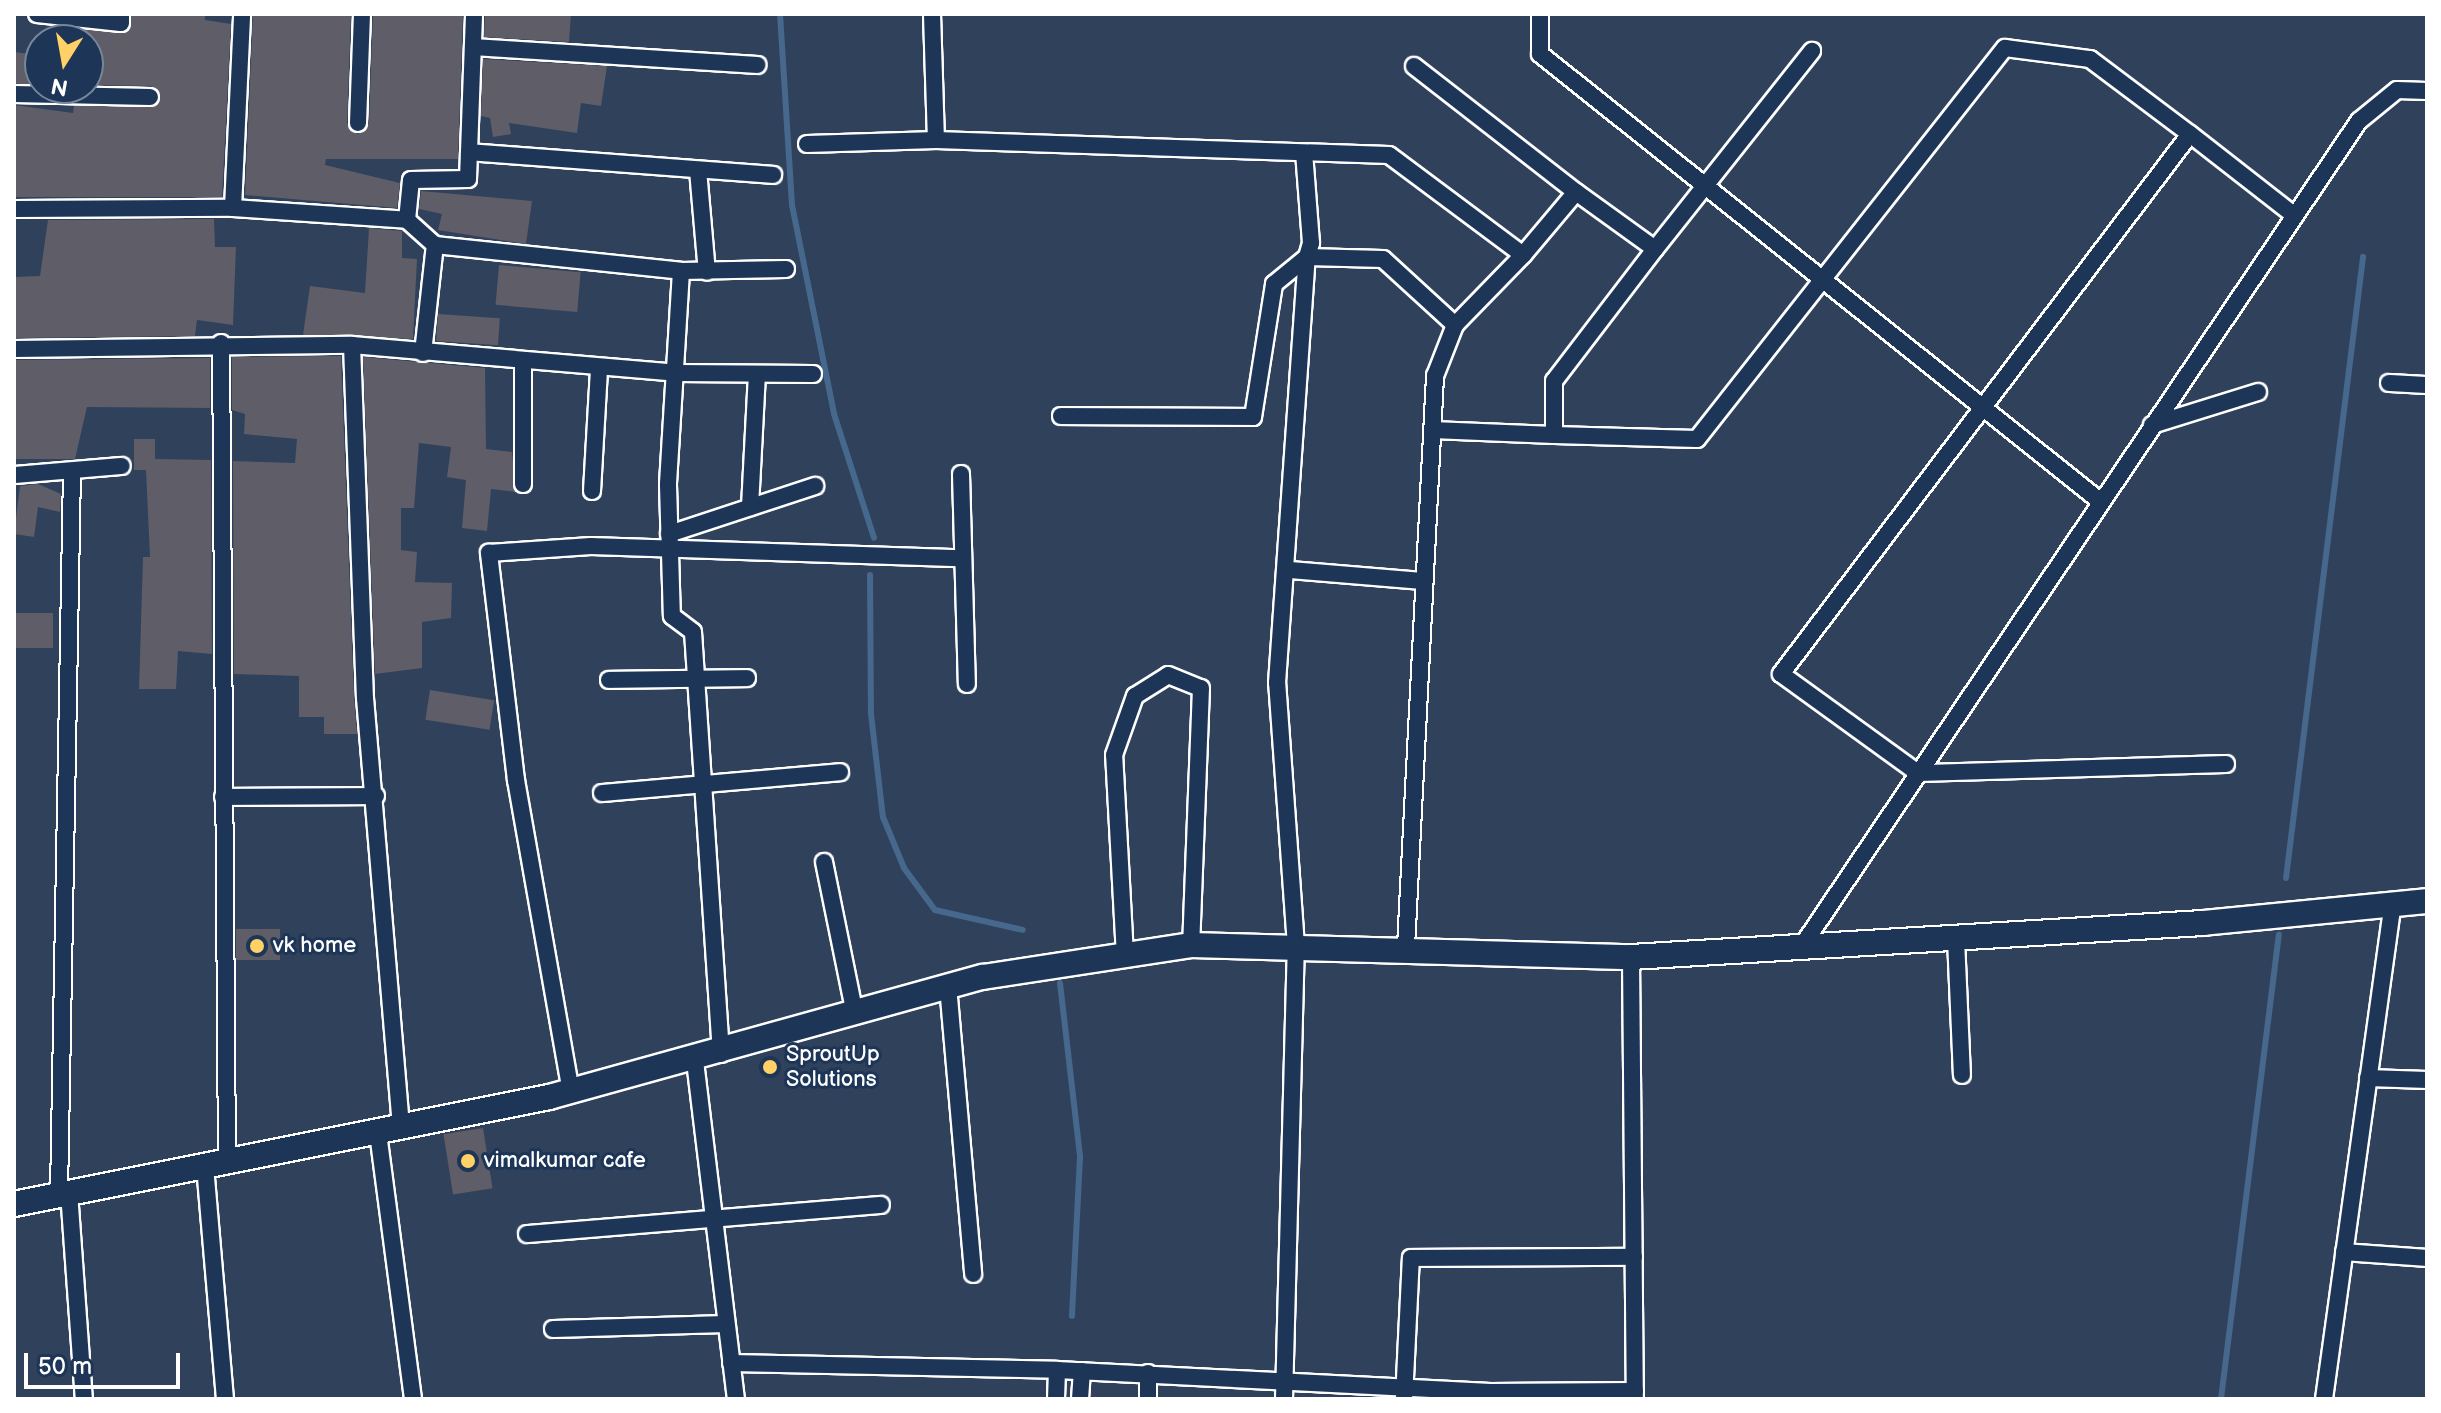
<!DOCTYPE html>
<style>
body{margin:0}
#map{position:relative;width:2441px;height:1413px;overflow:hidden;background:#30415c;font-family:"Balsamiq Sans",sans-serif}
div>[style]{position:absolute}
.stream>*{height:6px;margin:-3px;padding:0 3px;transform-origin:3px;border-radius:3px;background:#45688c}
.building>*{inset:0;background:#5e5d68;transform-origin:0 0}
.roads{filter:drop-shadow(2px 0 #fff) drop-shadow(-2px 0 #fff) drop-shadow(0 2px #fff) drop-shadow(0 -2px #fff)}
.minor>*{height:16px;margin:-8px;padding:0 8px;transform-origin:8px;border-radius:8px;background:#1d3557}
.secondary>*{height:24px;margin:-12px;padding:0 12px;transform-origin:12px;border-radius:12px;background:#1d3557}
.dots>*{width:22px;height:22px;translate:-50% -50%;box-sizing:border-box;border:4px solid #1d3557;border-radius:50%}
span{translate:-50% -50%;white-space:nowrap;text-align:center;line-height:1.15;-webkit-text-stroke:6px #1d3557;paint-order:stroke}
.poi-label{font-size:22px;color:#fff}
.left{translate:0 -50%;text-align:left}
.frame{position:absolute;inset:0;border:16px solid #fff;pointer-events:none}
.north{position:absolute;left:24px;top:24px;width:80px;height:80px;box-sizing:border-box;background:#1d3557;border:2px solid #77869a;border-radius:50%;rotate:191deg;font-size:22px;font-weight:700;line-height:32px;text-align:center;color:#fff}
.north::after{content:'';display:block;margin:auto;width:28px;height:36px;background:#ffd166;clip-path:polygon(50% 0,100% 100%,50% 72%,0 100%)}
.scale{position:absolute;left:24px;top:1353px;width:156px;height:36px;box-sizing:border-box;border:4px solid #fff;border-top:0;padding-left:10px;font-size:24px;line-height:28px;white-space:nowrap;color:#fff;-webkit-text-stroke:6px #1d3557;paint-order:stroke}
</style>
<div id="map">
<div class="stream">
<div style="left:780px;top:14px;width:191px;rotate:86.4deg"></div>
<div style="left:792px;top:205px;width:213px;rotate:78.6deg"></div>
<div style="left:834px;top:414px;width:130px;rotate:72.1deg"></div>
<div style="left:870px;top:575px;width:139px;rotate:89.6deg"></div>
<div style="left:871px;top:714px;width:104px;rotate:83.4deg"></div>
<div style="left:883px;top:817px;width:55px;rotate:67.6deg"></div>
<div style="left:904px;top:868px;width:52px;rotate:53.6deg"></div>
<div style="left:935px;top:910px;width:90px;rotate:12.8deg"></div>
<div style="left:2286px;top:878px;width:626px;rotate:-82.93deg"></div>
<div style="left:1060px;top:983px;width:175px;rotate:83.4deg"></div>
<div style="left:1080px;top:1157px;width:159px;rotate:92.9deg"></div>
<div style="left:2221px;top:1399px;width:468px;rotate:-82.9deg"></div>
</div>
<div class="building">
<div style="clip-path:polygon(132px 14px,205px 14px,205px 20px,231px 24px,222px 197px,14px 197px,14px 105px,73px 113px,74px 106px,159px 103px,151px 86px,88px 85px,88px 40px,54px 40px,56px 27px,125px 33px)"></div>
<div style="clip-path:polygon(253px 14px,351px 14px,347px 123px,358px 134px,369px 123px,373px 14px,463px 14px,458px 159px,326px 159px,325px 165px,400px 183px,397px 208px,245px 195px)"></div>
<div style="clip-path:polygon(485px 14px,571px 14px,569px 42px,484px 37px)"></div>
<div style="left:14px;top:52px;width:26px;height:31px;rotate:7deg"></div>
<div style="clip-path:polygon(483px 59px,607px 66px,601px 106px,581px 103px,577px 133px,509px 123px,511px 134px,493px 137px,490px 118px,481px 116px)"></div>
<div style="clip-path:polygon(421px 191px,532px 201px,526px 244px,438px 230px,442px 214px,419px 209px)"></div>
<div style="clip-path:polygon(214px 219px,215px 247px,236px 247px,233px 325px,197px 320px,195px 336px,14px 338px,14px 277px,40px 276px,48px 220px)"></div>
<div style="clip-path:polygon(369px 228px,402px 231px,402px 258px,417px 259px,413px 339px,303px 335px,310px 286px,365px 293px)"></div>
<div style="left:499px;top:265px;width:82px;height:40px;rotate:5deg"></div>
<div style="left:438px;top:314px;width:62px;height:27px;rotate:4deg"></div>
<div style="clip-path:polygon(341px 356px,354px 698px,357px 734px,324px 734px,324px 717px,299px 717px,299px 676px,234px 674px,233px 461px,295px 463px,297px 439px,244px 434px,245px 414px,232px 410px,232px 357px)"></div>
<div style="clip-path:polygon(363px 357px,485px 368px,486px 449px,512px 452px,516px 492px,491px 489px,487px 531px,462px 528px,466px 480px,447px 477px,451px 447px,419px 443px,414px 508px,401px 508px,401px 550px,417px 552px,415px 582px,452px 583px,451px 618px,422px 622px,422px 668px,375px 674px)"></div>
<div style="clip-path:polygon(210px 358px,210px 408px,87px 407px,75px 459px,14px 459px,14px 360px)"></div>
<div style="clip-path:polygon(134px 439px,155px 439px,155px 459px,211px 460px,212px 654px,178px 651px,176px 689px,139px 689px,143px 557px,150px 557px,146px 470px,134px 470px)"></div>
<div style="clip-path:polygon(38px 484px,61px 494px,60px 512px,38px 507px,34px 537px,14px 534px,20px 486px)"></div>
<div style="left:14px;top:613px;width:39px;height:35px"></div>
<div style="left:430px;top:690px;width:65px;height:30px;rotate:9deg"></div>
<div style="left:280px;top:929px;width:31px;height:44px;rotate:90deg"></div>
<div style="left:483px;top:1128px;width:61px;height:40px;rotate:81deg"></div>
</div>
<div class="roads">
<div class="minor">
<div style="left:37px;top:14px;width:84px;rotate:6.1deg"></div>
<div style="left:121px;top:23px;width:9px;rotate:-90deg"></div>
<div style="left:932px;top:14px;width:126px;rotate:88.2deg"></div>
<div style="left:1540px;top:14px;width:40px;rotate:90deg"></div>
<div style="left:1540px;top:54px;width:717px;rotate:38.6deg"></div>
<div style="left:473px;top:47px;width:285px;rotate:3.6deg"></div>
<div style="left:1414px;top:66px;width:205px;rotate:37.9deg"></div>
<div style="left:14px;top:94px;width:136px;rotate:1.3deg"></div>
<div style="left:358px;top:123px;width:109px;rotate:-87.9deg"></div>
<div style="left:807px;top:144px;width:129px;rotate:-1.8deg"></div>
<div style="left:936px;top:140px;width:453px;rotate:1.9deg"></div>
<div style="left:1389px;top:155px;width:167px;rotate:36.7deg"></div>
<div style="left:1523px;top:255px;width:82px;rotate:-49.9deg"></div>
<div style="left:1576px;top:192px;width:97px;rotate:35.8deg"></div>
<div style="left:1655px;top:249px;width:166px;rotate:127.4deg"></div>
<div style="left:1554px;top:381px;width:54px;rotate:90deg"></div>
<div style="left:1554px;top:435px;width:122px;rotate:-177.7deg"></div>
<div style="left:469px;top:152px;width:305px;rotate:4.3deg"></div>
<div style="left:698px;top:170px;width:102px;rotate:85deg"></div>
<div style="left:233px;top:208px;width:194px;rotate:-87.3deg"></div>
<div style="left:14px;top:209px;width:219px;rotate:-0.3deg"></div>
<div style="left:233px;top:208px;width:174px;rotate:3.9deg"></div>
<div style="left:407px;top:220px;width:38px;rotate:42deg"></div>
<div style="left:435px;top:245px;width:247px;rotate:6deg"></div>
<div style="left:681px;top:271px;width:105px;rotate:-1.1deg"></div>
<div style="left:407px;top:220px;width:40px;rotate:-84.3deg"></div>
<div style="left:411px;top:180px;width:57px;rotate:-1deg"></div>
<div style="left:468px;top:179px;width:165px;rotate:-87.9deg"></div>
<div style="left:1655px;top:249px;width:253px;rotate:-51.6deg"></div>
<div style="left:681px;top:271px;width:214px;rotate:93.5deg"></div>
<div style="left:668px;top:485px;width:131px;rotate:88.3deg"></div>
<div style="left:672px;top:616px;width:26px;rotate:37deg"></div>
<div style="left:693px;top:632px;width:423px;rotate:86.2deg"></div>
<div style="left:221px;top:343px;width:819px;rotate:89.58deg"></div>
<div style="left:352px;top:345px;width:353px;rotate:87.9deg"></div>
<div style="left:365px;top:698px;width:433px;rotate:85.2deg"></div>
<div style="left:14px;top:349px;width:338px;rotate:-0.7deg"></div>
<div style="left:352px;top:345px;width:325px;rotate:4.9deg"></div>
<div style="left:676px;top:373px;width:137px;rotate:0.4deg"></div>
<div style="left:423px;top:353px;width:109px;rotate:-83.7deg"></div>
<div style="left:523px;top:363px;width:121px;rotate:90deg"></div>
<div style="left:2389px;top:383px;width:38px;rotate:3deg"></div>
<div style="left:1061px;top:416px;width:192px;rotate:0.3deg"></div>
<div style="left:1253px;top:417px;width:135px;rotate:-81deg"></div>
<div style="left:1274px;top:284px;width:43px;rotate:-39.3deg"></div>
<div style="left:1307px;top:257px;width:15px;rotate:-74deg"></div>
<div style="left:1311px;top:243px;width:90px;rotate:-94.4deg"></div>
<div style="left:2152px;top:425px;width:111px;rotate:-17.3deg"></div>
<div style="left:1554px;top:435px;width:143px;rotate:1.6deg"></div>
<div style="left:1697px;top:439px;width:498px;rotate:-51.8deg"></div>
<div style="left:2005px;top:48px;width:86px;rotate:7.4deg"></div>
<div style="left:2090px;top:59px;width:125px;rotate:36.9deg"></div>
<div style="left:961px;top:474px;width:210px;rotate:88.4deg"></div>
<div style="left:14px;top:475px;width:108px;rotate:-4.8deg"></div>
<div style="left:592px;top:491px;width:123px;rotate:-86.7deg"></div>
<div style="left:750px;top:507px;width:133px;rotate:-87deg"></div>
<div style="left:669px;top:534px;width:154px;rotate:-18.2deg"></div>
<div style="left:1289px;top:570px;width:135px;rotate:4.7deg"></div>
<div style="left:609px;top:680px;width:138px;rotate:-0.8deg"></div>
<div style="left:2226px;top:764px;width:308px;rotate:178.3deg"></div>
<div style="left:1918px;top:773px;width:169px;rotate:-144.1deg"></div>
<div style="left:1781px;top:674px;width:677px;rotate:-52.86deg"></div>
<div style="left:2190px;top:134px;width:133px;rotate:38deg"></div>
<div style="left:602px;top:793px;width:239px;rotate:-5deg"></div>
<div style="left:223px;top:797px;width:153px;rotate:-0.4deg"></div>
<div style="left:824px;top:862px;width:155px;rotate:78.5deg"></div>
<div style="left:1956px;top:939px;width:136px;rotate:87.5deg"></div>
<div style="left:1406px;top:947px;width:572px;rotate:-87.09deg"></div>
<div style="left:1435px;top:376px;width:55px;rotate:-68.6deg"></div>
<div style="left:1455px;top:325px;width:98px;rotate:-45.8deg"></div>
<div style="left:1800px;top:949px;width:999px;rotate:-55.98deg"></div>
<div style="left:2359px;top:121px;width:49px;rotate:-39.2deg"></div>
<div style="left:2397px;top:90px;width:30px;rotate:2deg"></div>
<div style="left:1125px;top:956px;width:201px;rotate:-93.1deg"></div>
<div style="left:1114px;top:755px;width:63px;rotate:-70.4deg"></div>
<div style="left:1135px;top:696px;width:39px;rotate:-32deg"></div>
<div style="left:1168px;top:675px;width:35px;rotate:22deg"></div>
<div style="left:1201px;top:688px;width:257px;rotate:92.2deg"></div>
<div style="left:1631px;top:957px;width:442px;rotate:89.5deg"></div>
<div style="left:948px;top:986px;width:289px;rotate:85deg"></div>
<div style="left:695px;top:1061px;width:340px;rotate:83.1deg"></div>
<div style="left:2368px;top:1078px;width:59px;rotate:1.9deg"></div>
<div style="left:571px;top:1092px;width:317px;rotate:-100deg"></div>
<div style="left:516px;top:780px;width:229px;rotate:-96.8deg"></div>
<div style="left:489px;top:553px;width:102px;rotate:-3.9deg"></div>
<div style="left:591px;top:546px;width:369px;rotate:1.9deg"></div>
<div style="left:378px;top:1133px;width:268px;rotate:82.5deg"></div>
<div style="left:205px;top:1166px;width:234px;rotate:85.1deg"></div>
<div style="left:69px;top:1192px;width:208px;rotate:85.9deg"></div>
<div style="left:59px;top:1194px;width:723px;rotate:-88.97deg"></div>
<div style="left:527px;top:1234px;width:355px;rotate:-4.7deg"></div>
<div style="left:2344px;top:1252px;width:83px;rotate:4.1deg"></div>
<div style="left:553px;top:1329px;width:173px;rotate:-1.7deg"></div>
<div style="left:731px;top:1363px;width:326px;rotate:1.2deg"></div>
<div style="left:1056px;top:1399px;width:29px;rotate:-88deg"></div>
<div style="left:1057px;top:1370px;width:434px;rotate:2.9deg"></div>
<div style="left:1080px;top:1399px;width:28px;rotate:-86deg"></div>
<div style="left:1148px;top:1399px;width:26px;rotate:-90deg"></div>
<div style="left:1284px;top:1399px;width:453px;rotate:-88.5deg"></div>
<div style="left:1296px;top:946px;width:264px;rotate:-94.1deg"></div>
<div style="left:1277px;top:683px;width:427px;rotate:-86deg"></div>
<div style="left:1307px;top:257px;width:76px;rotate:1.5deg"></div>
<div style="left:1383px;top:259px;width:98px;rotate:42.5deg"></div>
<div style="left:1404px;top:1399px;width:141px;rotate:-87.2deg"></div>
<div style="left:1411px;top:1258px;width:223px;rotate:-0.3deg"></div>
<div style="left:1490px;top:1399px;width:7px;rotate:-90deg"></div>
<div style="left:1490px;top:1392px;width:145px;rotate:-0.4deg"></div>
<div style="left:2324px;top:1399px;width:496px;rotate:-82.1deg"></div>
</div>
<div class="secondary">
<div style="left:14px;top:1204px;width:546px;rotate:-11.31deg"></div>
<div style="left:549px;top:1097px;width:450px;rotate:-15.5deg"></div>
<div style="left:983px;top:977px;width:210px;rotate:-8.7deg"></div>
<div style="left:1191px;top:945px;width:440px;rotate:1.6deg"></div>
<div style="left:1631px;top:957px;width:573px;rotate:-3.4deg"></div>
<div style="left:2203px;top:923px;width:225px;rotate:-5.6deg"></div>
</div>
</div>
<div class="dots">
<div style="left:257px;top:946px;background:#ffd166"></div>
<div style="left:770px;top:1067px;background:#ffd166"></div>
<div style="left:468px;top:1161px;background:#ffd166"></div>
</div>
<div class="poi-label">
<span class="left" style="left:273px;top:946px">vk home</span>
<span class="left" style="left:786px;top:1067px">SproutUp<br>Solutions</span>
<span class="left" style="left:484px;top:1161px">vimalkumar cafe</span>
</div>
<div class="frame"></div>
<div class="north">N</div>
<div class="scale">50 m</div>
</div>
